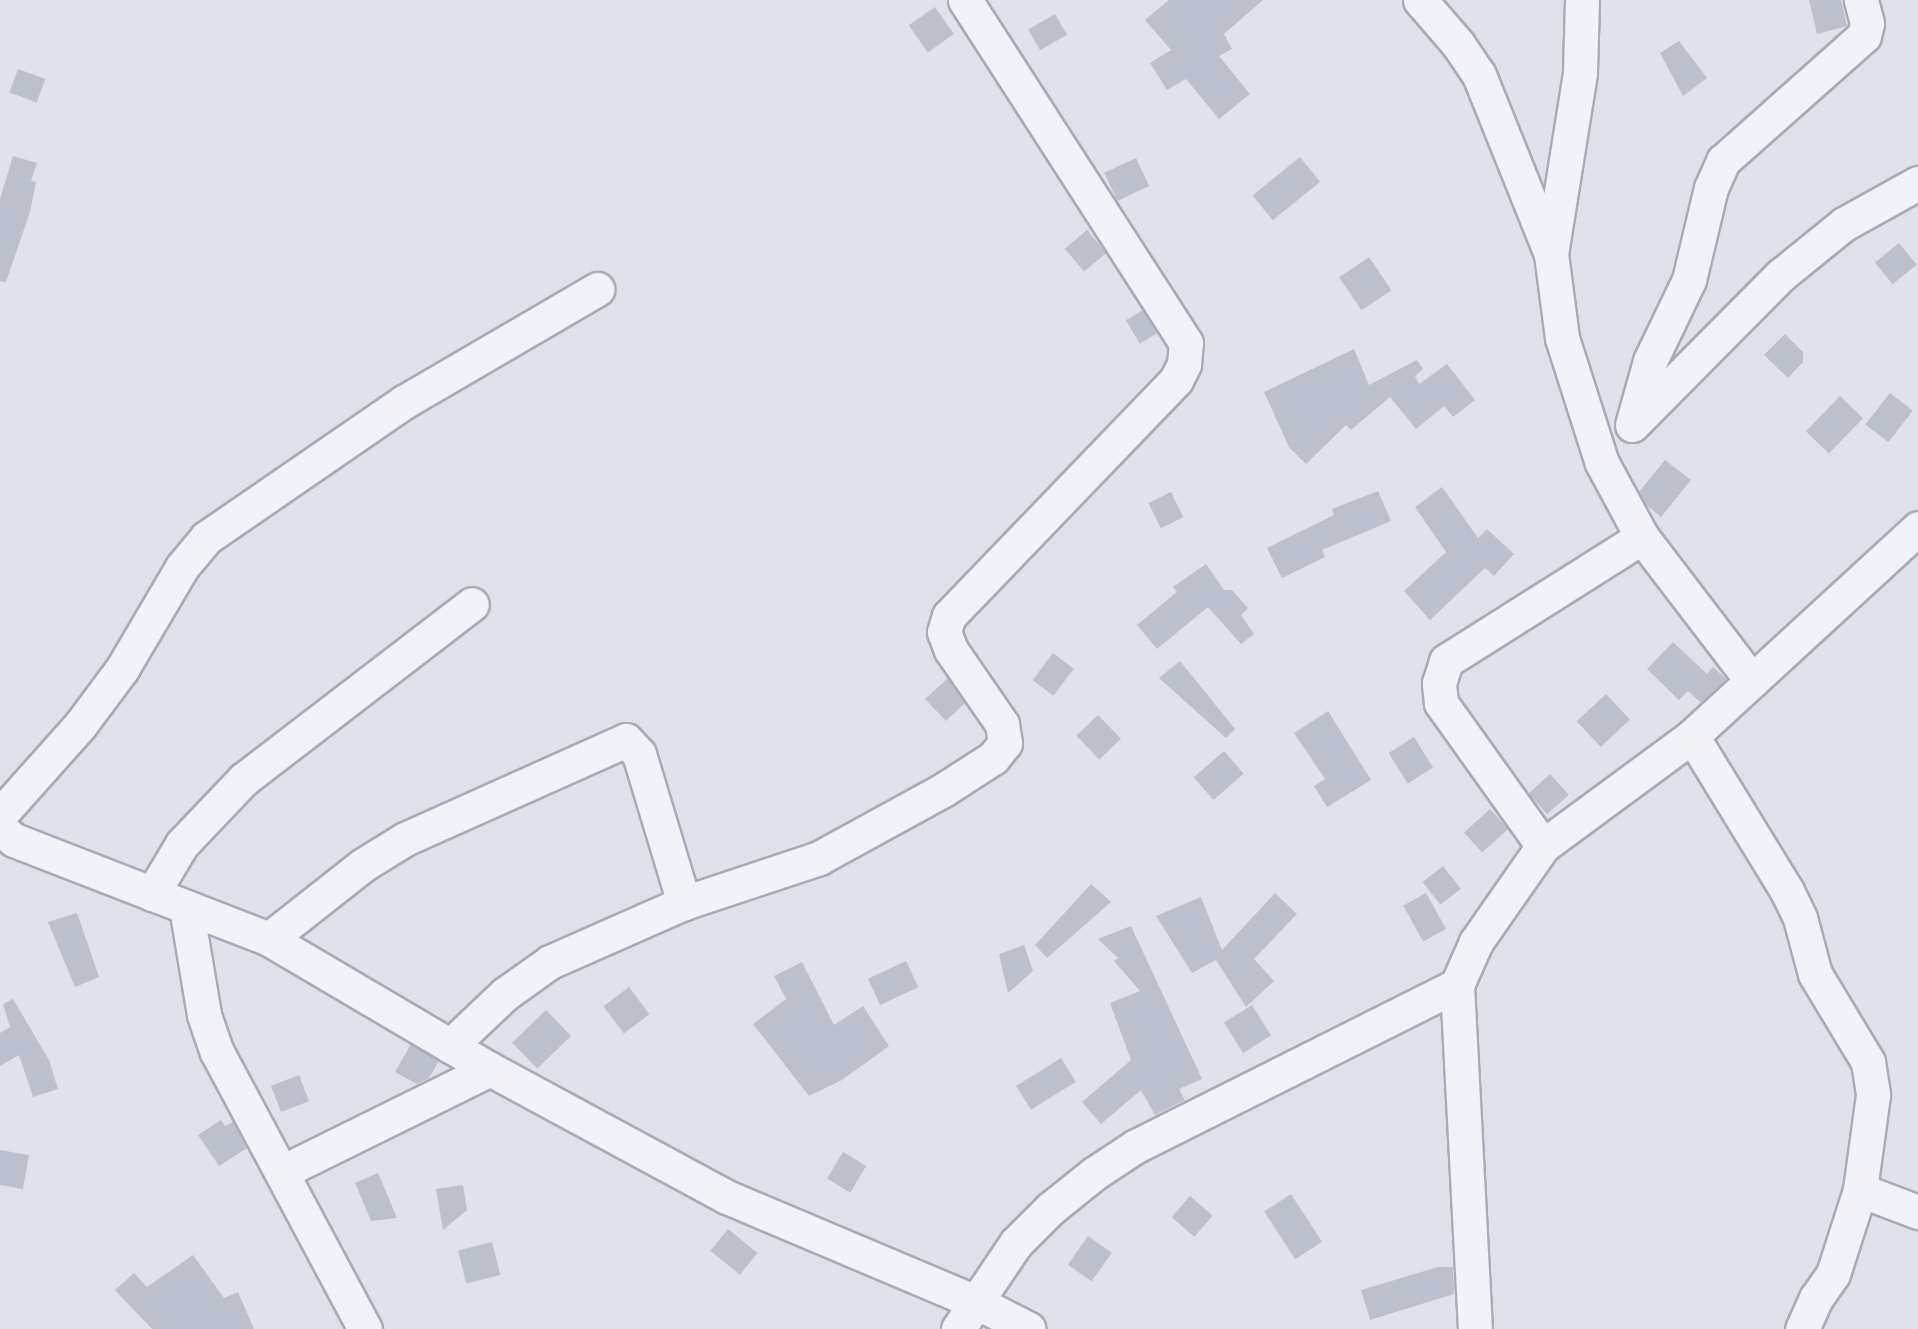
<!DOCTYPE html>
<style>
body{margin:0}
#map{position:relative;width:1918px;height:1329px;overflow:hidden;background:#dfe2ea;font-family:Overpass,sans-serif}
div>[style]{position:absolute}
.building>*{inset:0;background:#bcc0cd;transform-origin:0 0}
.roads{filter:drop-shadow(2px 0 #a8abb8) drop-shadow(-2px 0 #a8abb8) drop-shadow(0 2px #a8abb8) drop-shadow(0 -2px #a8abb8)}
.street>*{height:33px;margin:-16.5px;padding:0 16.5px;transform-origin:16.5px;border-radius:16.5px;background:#f2f3f8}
span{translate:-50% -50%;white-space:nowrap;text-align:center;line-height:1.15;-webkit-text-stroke:4.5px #eff1f7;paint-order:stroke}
</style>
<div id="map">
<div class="building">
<div style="clip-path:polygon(1169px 0,1263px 0,1224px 34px,1232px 49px,1219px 56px,1250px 94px,1219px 119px,1186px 79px,1167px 90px,1150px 63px,1171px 50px,1145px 20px)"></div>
<div style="clip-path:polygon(1809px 0,1841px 0,1847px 26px,1817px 34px)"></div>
<div style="left:935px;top:7px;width:33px;height:32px;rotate:55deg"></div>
<div style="left:1055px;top:14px;width:24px;height:31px;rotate:60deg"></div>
<div style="clip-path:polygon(1679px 41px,1707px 78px,1683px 96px,1660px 53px)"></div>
<div style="left:18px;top:69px;width:29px;height:25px;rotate:20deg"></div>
<div style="clip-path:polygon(13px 156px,37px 163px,31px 181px,36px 182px,30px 212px,6px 282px,0 281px,0 199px)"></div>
<div style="left:1300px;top:157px;width:32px;height:61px;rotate:51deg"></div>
<div style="left:1136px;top:158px;width:31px;height:35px;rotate:65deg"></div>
<div style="left:1087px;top:230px;width:30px;height:29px;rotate:50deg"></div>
<div style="left:1899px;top:243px;width:28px;height:31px;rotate:51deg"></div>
<div style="left:1369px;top:257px;width:40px;height:36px;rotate:56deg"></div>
<div style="left:1143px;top:310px;width:27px;height:20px;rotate:59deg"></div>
<div style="clip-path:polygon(1785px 334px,1803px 352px,1803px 362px,1788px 378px,1764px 355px)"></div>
<div style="clip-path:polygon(1354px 349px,1369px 385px,1417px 360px,1423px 369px,1415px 376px,1419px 384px,1447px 364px,1475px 400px,1453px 417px,1444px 406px,1416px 429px,1390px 397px,1351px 430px,1346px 425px,1306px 464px,1289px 447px,1264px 392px)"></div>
<div style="left:1890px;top:393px;width:29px;height:40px;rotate:38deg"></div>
<div style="left:1840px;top:396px;width:32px;height:49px;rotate:44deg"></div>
<div style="clip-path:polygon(1665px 460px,1691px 480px,1661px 517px,1646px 505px,1639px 492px)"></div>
<div style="clip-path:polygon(1442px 487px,1478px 538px,1487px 529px,1514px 554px,1494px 576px,1485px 568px,1430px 620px,1404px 591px,1446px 552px,1415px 507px)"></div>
<div style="clip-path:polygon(1378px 491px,1391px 521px,1322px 550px,1325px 557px,1282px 578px,1267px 548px,1334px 515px,1332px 509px)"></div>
<div style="left:1171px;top:492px;width:28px;height:25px;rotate:64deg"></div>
<div style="clip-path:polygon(1206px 564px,1224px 590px,1232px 590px,1248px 608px,1241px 615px,1254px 634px,1241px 644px,1208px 607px,1157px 649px,1137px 625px,1177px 592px,1173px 587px)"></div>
<div style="clip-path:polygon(1673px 642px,1707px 674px,1713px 667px,1726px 679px,1701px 703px,1688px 691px,1679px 700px,1647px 669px)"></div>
<div style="left:1053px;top:653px;width:26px;height:34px;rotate:37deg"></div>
<div style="clip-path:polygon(1180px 661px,1235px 729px,1226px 738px,1159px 678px)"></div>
<div style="clip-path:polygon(948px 678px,965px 703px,946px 721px,925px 699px)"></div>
<div style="left:1606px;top:694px;width:35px;height:40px;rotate:47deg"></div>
<div style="clip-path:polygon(1328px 711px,1371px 780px,1327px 807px,1314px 786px,1325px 779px,1294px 733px)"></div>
<div style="left:1098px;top:715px;width:33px;height:30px;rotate:46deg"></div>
<div style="left:1414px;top:737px;width:36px;height:30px;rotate:58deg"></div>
<div style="left:1224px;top:751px;width:30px;height:40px;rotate:49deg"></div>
<div style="left:1550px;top:774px;width:28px;height:29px;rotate:48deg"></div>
<div style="left:1490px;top:809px;width:27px;height:35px;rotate:48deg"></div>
<div style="left:1443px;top:866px;width:29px;height:26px;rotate:52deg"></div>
<div style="clip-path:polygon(1091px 884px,1111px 902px,1047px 958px,1035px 945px)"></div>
<div style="clip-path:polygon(1275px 893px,1297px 914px,1254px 959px,1274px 981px,1246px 1007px,1216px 960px,1192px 973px,1156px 916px,1201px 897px,1222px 950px)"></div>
<div style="left:1426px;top:893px;width:41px;height:26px;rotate:61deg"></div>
<div style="clip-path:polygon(77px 913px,99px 977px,75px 987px,48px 922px)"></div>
<div style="clip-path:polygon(1131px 926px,1202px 1079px,1179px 1089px,1185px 1100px,1155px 1115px,1141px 1090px,1101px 1124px,1082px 1102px,1131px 1060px,1110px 1003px,1140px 991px,1114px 961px,1118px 958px,1098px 939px)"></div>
<div style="clip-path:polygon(1024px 945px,1033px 971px,1008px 993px,999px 954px)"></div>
<div style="left:906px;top:961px;width:29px;height:42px;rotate:65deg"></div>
<div style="clip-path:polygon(802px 962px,834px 1025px,863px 1006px,889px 1046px,842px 1080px,809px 1096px,753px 1024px,786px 999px,774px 976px)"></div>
<div style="left:629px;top:987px;width:34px;height:32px;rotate:53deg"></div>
<div style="clip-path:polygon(13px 999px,49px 1060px,58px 1089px,33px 1097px,19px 1055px,0 1066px,0 1033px,10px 1027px,3px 1004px)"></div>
<div style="left:1252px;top:1005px;width:36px;height:33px;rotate:58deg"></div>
<div style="left:546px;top:1010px;width:36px;height:47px;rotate:46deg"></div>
<div style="clip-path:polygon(411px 1044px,439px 1061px,429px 1078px,417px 1084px,395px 1072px)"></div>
<div style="left:1061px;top:1058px;width:28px;height:53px;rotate:58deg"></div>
<div style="left:299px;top:1075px;width:28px;height:30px;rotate:69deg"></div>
<div style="clip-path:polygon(221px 1120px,225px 1126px,233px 1122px,247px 1148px,219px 1166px,198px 1135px)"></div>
<div style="clip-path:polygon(0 1150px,29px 1155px,23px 1189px,0 1185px)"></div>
<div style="left:843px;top:1152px;width:27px;height:31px;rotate:31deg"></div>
<div style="clip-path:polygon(378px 1173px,397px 1218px,371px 1221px,355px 1183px)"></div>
<div style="clip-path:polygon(463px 1185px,467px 1210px,443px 1230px,436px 1189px)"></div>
<div style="left:1291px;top:1194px;width:57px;height:32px;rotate:57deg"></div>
<div style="left:1190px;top:1196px;width:30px;height:28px;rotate:41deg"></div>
<div style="left:728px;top:1229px;width:38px;height:28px;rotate:39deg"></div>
<div style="left:1088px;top:1236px;width:29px;height:35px;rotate:35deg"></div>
<div style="left:492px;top:1242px;width:34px;height:35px;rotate:76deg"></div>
<div style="clip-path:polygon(193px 1255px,224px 1298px,238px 1292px,254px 1329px,152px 1329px,115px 1290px,134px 1273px,147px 1287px)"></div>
<div style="clip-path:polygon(1438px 1267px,1453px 1267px,1454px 1294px,1370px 1320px,1361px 1290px)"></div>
</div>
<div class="roads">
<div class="street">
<div style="left:1420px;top:0;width:58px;rotate:49.2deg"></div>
<div style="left:1458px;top:44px;width:37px;rotate:56deg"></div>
<div style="left:1479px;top:75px;width:193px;rotate:68.1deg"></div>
<div style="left:1582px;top:0;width:73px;rotate:91.6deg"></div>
<div style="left:1580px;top:73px;width:183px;rotate:99.1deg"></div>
<div style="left:1551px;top:254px;width:85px;rotate:82.5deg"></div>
<div style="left:1562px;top:338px;width:131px;rotate:72.3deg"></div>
<div style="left:1602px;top:463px;width:84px;rotate:61.6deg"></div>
<div style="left:1642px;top:537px;width:181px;rotate:52.6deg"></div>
<div style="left:1633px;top:424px;width:210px;rotate:-45.2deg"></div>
<div style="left:1781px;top:275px;width:81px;rotate:-39deg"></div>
<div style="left:1844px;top:224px;width:85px;rotate:-29deg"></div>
<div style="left:1632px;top:425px;width:66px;rotate:-74.3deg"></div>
<div style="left:1650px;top:361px;width:90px;rotate:-64.3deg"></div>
<div style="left:1689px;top:280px;width:95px;rotate:-76.6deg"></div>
<div style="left:1711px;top:188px;width:30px;rotate:-66deg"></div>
<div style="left:1723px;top:161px;width:188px;rotate:-41.6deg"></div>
<div style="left:1864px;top:36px;width:13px;rotate:-77deg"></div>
<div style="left:1867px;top:23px;width:24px;rotate:-105deg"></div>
<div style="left:1692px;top:736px;width:182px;rotate:58.5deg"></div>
<div style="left:1787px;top:891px;width:30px;rotate:64deg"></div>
<div style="left:1800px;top:918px;width:58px;rotate:75deg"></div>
<div style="left:1815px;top:974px;width:103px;rotate:58.9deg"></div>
<div style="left:1868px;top:1062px;width:33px;rotate:81deg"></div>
<div style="left:1873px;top:1095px;width:96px;rotate:97.8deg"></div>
<div style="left:1860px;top:1190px;width:88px;rotate:107.8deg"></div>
<div style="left:1833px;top:1274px;width:29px;rotate:125deg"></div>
<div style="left:1816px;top:1298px;width:34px;rotate:114deg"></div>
<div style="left:0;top:815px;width:122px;rotate:-48.3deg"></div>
<div style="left:81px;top:724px;width:69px;rotate:-53.3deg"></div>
<div style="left:122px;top:669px;width:118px;rotate:-59.5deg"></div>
<div style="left:182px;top:567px;width:38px;rotate:-50deg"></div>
<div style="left:206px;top:538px;width:240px;rotate:-34.5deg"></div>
<div style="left:404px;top:402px;width:224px;rotate:-30.3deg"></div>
<div style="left:0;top:829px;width:18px;rotate:38deg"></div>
<div style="left:14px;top:840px;width:274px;rotate:21.2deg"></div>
<div style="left:269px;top:939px;width:256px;rotate:30.5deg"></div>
<div style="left:490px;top:1069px;width:269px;rotate:28.4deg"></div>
<div style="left:727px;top:1197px;width:270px;rotate:22.9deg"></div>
<div style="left:976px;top:1302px;width:59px;rotate:27deg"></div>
<div style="left:1543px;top:846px;width:176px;rotate:-125.5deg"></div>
<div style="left:1441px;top:703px;width:20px;rotate:-96deg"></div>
<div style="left:1439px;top:683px;width:23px;rotate:-72deg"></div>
<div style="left:1446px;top:661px;width:232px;rotate:-32.3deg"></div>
<div style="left:152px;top:894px;width:58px;rotate:-59deg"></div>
<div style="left:182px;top:844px;width:90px;rotate:-46.4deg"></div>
<div style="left:244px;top:779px;width:287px;rotate:-37.5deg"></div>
<div style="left:186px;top:907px;width:109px;rotate:80.5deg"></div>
<div style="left:204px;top:1015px;width:39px;rotate:71deg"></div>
<div style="left:217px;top:1052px;width:314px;rotate:61.9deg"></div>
<div style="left:269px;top:939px;width:120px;rotate:-38.2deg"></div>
<div style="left:363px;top:865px;width:49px;rotate:-31.8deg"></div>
<div style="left:405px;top:839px;width:242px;rotate:-24.1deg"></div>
<div style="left:626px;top:740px;width:19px;rotate:47deg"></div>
<div style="left:639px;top:754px;width:156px;rotate:73.2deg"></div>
<div style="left:450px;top:1046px;width:76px;rotate:-43.4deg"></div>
<div style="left:505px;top:994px;width:55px;rotate:-35.4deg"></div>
<div style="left:550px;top:962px;width:146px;rotate:-23.8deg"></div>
<div style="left:684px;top:903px;width:142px;rotate:-18.4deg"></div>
<div style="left:819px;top:858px;width:141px;rotate:-28.7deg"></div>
<div style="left:943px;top:790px;width:59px;rotate:-32.6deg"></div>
<div style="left:993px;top:758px;width:19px;rotate:-51deg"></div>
<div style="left:1005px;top:743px;width:19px;rotate:-99deg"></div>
<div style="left:1002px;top:724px;width:90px;rotate:-124.6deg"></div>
<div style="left:951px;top:650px;width:19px;rotate:-111deg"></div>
<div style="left:944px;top:632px;width:17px;rotate:-73deg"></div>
<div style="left:949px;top:616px;width:327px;rotate:-46.1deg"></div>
<div style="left:1176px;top:380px;width:18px;rotate:-63deg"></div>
<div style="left:1184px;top:364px;width:21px;rotate:-85deg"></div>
<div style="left:1186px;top:343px;width:408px;rotate:-122.8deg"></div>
<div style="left:284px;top:1171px;width:230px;rotate:-26.3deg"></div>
<div style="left:1860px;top:1190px;width:62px;rotate:20.8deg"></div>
<div style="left:958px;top:1329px;width:104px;rotate:-56deg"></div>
<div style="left:1016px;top:1243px;width:48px;rotate:-45deg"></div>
<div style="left:1050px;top:1209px;width:58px;rotate:-38.7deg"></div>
<div style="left:1095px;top:1173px;width:49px;rotate:-33.4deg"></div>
<div style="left:1136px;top:1146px;width:359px;rotate:-26.6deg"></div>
<div style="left:1475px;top:1329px;width:344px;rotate:-93deg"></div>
<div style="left:1457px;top:985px;width:47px;rotate:-66.2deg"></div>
<div style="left:1476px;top:942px;width:117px;rotate:-55.1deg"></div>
<div style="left:1543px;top:846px;width:185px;rotate:-36.4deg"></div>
<div style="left:1692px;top:736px;width:307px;rotate:-42.6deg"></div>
</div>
</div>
</div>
